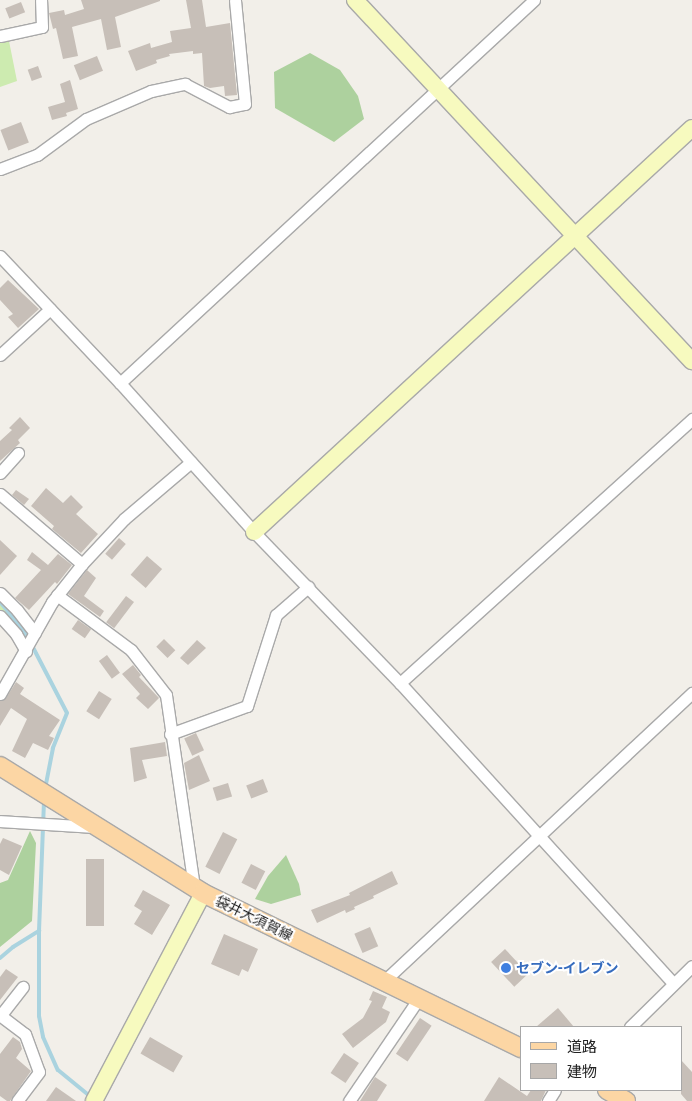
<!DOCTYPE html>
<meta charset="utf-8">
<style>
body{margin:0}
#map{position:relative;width:692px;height:1101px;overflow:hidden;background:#f2efe9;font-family:Ubuntu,"Noto Sans JP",sans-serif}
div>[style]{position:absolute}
.grass>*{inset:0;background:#cdebb0}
.forest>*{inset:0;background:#add19e}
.stream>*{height:4px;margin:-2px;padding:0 2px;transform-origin:2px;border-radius:2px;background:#aad3df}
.building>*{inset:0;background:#c7bfb8;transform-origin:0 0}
.roads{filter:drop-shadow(1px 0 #a9a9a9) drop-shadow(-1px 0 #a9a9a9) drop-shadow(0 1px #a9a9a9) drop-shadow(0 -1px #a9a9a9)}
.street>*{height:11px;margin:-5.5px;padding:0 5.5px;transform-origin:5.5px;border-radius:5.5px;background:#fff}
.secondary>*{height:16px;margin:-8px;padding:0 8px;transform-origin:8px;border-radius:8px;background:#f7fabf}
.primary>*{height:18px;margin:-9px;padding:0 9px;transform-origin:9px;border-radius:9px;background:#fcd6a4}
.dots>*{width:14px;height:14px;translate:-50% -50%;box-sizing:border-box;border:2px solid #fff;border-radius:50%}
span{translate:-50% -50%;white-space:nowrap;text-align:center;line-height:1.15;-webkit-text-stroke:4px #fff;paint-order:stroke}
.street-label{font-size:14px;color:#222}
.shop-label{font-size:14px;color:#366cbe;font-weight:700}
.left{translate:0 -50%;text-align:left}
.legend{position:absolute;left:520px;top:1026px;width:162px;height:65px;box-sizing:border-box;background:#fff;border:1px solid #a7a7a7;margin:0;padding:6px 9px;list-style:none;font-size:15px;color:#222}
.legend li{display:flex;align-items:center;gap:10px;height:25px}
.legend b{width:25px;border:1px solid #a7a7a7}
</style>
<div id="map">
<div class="grass">
<div style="clip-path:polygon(9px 41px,17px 81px,0 87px,0 42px)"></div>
<div style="clip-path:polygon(0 594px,33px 631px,20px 636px,0 614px)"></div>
</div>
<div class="forest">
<div style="clip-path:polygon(310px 53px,340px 70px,358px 96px,364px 119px,334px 142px,275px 108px,274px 72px)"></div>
<div style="clip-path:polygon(30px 831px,36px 843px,32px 921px,0 947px,0 883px,8px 880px)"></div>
<div style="clip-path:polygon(286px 855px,299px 884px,301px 895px,271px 904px,255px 899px,268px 876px)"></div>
</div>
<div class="stream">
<div style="left:0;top:602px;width:39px;rotate:50deg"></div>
<div style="left:25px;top:632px;width:91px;rotate:62.6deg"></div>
<div style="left:67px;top:713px;width:38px;rotate:112deg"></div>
<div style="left:53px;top:748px;width:42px;rotate:101deg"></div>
<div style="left:44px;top:801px;width:130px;rotate:92.2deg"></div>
<div style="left:39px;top:931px;width:85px;rotate:90deg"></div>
<div style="left:39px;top:1016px;width:21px;rotate:79deg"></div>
<div style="left:43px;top:1037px;width:36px;rotate:66deg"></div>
<div style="left:58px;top:1070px;width:43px;rotate:39.3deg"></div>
<div style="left:0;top:958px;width:17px;rotate:-40deg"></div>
<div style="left:13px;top:947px;width:31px;rotate:-32deg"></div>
</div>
<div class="building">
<div style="clip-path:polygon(81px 0,160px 0,160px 1px,115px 17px,121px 47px,107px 50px,101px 19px,72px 27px,78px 56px,63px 59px,56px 28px,53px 29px,49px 13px,64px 10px,65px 15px,84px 9px)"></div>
<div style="clip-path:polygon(186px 0,202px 0,206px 27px,230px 23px,237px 95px,225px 96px,224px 86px,210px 88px,204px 86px,202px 53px,193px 54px,193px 51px,169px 54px,170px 56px,156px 60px,157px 63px,136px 71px,128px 51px,150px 43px,151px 48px,172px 42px,170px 31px,191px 28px)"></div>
<div style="left:21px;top:2px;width:11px;height:17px;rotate:68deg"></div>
<div style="left:97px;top:56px;width:16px;height:25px;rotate:68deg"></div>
<div style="left:38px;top:66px;width:12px;height:11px;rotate:70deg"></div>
<div style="clip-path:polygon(70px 80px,78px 109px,66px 113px,67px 116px,52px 120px,48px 107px,65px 102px,60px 84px)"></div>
<div style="left:21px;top:122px;width:22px;height:22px;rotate:69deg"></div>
<div style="clip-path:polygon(8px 280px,39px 309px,18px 328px,8px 317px,13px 314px,0 300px,0 288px)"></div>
<div style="clip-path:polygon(20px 417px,30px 428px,18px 440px,20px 443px,0 461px,0 441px,12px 430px,9px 428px)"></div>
<div style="clip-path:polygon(46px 488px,63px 503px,71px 495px,83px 507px,76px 514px,98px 534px,81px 553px,52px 529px,54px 526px,31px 506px)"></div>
<div style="clip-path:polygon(16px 490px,29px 499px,24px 505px,12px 495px)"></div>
<div style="left:119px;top:538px;width:9px;height:21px;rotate:41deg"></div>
<div style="clip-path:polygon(0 540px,17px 556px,0 575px)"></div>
<div style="clip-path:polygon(32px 552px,48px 565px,58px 554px,72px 565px,57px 584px,55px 582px,29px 610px,15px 598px,41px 570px,27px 560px)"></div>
<div style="left:147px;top:556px;width:20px;height:25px;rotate:41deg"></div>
<div style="clip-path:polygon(87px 570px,96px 578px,84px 596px,104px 611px,100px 617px,68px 594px)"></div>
<div style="left:126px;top:596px;width:10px;height:33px;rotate:37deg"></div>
<div style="left:78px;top:620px;width:16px;height:11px;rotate:35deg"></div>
<div style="left:164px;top:639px;width:16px;height:11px;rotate:45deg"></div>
<div style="clip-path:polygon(197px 640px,206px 648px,188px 665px,180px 658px)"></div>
<div style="left:107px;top:655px;width:22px;height:10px;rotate:54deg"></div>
<div style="clip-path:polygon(133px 665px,141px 675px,139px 677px,159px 698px,148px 709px,136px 698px,140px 694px,122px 674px)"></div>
<div style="clip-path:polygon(16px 682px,24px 688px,20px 694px,60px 720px,49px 736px,54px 738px,48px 750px,33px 743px,25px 758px,12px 751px,27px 719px,11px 708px,0 726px,0 701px,6px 698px)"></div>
<div style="left:99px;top:691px;width:15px;height:24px;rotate:32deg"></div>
<div style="left:196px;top:733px;width:19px;height:13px;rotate:65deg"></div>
<div style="clip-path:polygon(165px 742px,167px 756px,142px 760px,147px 778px,134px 782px,130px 748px)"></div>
<div style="clip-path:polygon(199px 755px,210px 781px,189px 790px,184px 763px)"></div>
<div style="left:263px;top:779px;width:14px;height:18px;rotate:69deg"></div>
<div style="left:228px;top:783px;width:14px;height:16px;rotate:73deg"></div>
<div style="left:223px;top:832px;width:16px;height:39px;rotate:27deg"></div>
<div style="clip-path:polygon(3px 838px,22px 846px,9px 875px,0 870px,0 844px)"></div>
<div style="left:86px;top:859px;width:18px;height:67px"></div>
<div style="left:251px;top:864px;width:16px;height:21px;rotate:27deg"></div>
<div style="clip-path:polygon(392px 871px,398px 884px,373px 896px,374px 898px,354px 907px,355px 909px,346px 913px,345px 910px,317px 923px,311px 910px,350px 895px,349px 893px)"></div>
<div style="clip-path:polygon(143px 890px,170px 905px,152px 935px,134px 924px,142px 911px,134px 906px)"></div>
<div style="left:370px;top:927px;width:21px;height:17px;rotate:67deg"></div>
<div style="clip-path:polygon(224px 934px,258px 949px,248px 972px,242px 969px,239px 976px,211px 964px)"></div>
<div style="left:505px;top:949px;width:34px;height:19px;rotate:47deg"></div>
<div style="clip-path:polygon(6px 969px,18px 977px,0 1000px,0 977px)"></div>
<div style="clip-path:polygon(373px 991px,387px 997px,382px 1008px,390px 1012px,386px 1022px,353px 1048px,342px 1034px,363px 1018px,372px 1001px,369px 1000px)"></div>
<div style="clip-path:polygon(558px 1008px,574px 1027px,536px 1027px)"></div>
<div style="left:420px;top:1018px;width:14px;height:43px;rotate:34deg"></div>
<div style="clip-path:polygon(13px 1037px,20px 1042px,22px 1049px,16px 1058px,31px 1071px,10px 1101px,7px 1101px,0 1096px,0 1054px)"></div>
<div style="left:150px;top:1037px;width:38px;height:19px;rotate:30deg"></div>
<div style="left:344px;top:1053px;width:18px;height:24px;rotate:34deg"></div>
<div style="clip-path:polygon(681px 1060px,692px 1072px,692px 1101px,687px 1101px,681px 1094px)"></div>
<div style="clip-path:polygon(375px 1077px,387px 1085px,377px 1101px,360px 1101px)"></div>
<div style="clip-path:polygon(499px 1077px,527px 1096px,531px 1090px,546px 1090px,541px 1101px,484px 1101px)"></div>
<div style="clip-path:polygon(56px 1087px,76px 1101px,46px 1101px)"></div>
</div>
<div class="roads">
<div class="street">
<div style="left:0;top:36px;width:43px;rotate:-12.1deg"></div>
<div style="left:42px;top:27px;width:27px;rotate:-92deg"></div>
<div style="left:0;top:169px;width:40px;rotate:-21deg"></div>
<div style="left:37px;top:155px;width:61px;rotate:-36.3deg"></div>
<div style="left:86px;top:119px;width:71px;rotate:-23.3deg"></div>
<div style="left:151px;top:91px;width:35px;rotate:-12deg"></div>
<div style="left:185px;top:84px;width:50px;rotate:27.6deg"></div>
<div style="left:229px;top:107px;width:16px;rotate:-11deg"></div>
<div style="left:245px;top:104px;width:104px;rotate:-95.5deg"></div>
<div style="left:0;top:256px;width:175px;rotate:46.6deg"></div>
<div style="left:120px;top:383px;width:200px;rotate:48deg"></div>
<div style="left:254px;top:532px;width:210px;rotate:46deg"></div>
<div style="left:400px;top:683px;width:406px;rotate:47.7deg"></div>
<div style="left:0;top:355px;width:68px;rotate:-42.6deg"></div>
<div style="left:120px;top:383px;width:564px;rotate:-42.77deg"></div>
<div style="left:0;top:473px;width:27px;rotate:-48deg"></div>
<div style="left:0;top:494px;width:108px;rotate:40.5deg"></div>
<div style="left:0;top:593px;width:24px;rotate:45deg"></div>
<div style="left:17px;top:610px;width:29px;rotate:52deg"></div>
<div style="left:57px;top:595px;width:92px;rotate:36.6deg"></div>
<div style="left:131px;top:650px;width:57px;rotate:52.1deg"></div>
<div style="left:166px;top:695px;width:194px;rotate:81.7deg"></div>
<div style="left:0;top:616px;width:24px;rotate:48deg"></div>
<div style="left:16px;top:634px;width:20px;rotate:60deg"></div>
<div style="left:400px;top:683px;width:394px;rotate:-42.1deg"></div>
<div style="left:0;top:694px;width:106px;rotate:-60.5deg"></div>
<div style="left:52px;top:602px;width:48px;rotate:-51.7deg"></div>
<div style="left:82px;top:564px;width:62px;rotate:-47deg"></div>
<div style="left:124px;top:519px;width:88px;rotate:-40.4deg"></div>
<div style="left:170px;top:734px;width:82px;rotate:-20deg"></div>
<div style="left:247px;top:706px;width:96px;rotate:-72.3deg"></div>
<div style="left:276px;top:615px;width:43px;rotate:-41.2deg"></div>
<div style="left:0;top:821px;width:93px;rotate:3.7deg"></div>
<div style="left:384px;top:981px;width:422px;rotate:-43.1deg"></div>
<div style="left:0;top:1016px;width:37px;rotate:-52deg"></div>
<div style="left:1px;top:1016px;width:30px;rotate:37deg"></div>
<div style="left:25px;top:1034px;width:40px;rotate:69.8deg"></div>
<div style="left:39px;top:1072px;width:36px;rotate:127deg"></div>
<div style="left:630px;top:1027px;width:87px;rotate:-44.5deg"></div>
<div style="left:349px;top:1101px;width:125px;rotate:-55.8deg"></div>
<div style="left:548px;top:1101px;width:13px;rotate:-58deg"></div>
</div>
<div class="secondary">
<div style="left:355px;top:0;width:494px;rotate:47deg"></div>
<div style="left:254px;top:532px;width:596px;rotate:-42.69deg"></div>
<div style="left:94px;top:1101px;width:235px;rotate:-62.3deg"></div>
</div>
<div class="primary">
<div style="left:0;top:766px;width:239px;rotate:32deg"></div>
<div style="left:203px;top:893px;width:354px;rotate:26deg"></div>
<div style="left:607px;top:1090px;width:22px;rotate:30deg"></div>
</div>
</div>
<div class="dots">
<div style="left:506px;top:968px;background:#3f7fe0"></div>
</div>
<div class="street-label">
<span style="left:254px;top:918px;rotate:26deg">袋井大須賀線</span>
</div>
<div class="shop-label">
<span class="left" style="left:516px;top:968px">セブン-イレブン</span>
</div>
<ul class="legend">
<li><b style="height:6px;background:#fcd6a4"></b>道路</li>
<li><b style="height:14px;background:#c7bfb8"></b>建物</li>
</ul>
</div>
